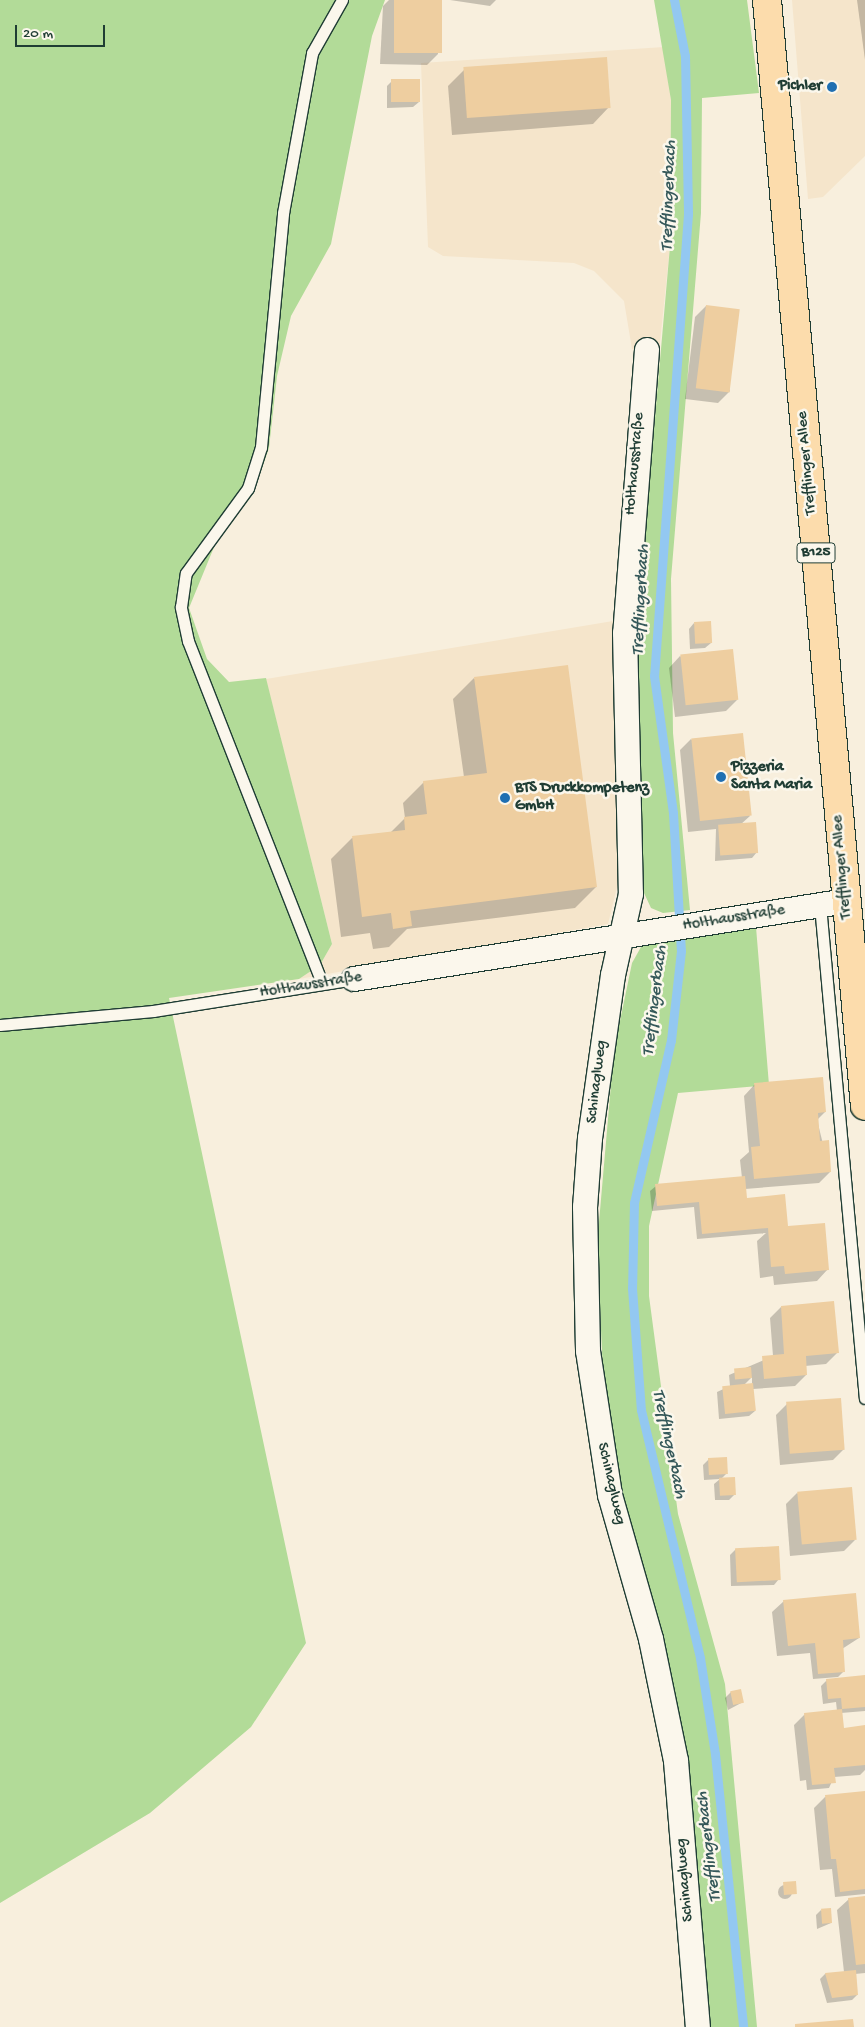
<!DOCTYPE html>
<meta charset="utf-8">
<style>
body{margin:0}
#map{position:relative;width:865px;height:2027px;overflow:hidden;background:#f8efdd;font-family:"Gochi Hand",sans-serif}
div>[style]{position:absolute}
.built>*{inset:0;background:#f5e5cb}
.green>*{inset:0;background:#b2db98}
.shadow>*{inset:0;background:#0003}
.round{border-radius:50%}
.stream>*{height:9px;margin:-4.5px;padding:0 4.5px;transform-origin:4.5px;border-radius:4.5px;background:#93c8f1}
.building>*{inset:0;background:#eecea0;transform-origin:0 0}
.roads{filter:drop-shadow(1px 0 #1f3d34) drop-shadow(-1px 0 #1f3d34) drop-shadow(0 1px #1f3d34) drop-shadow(0 -1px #1f3d34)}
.service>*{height:11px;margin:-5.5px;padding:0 5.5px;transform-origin:5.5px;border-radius:5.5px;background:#fbf7ec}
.minor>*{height:24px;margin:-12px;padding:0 12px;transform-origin:12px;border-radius:12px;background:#fbf7ec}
.primary>*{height:28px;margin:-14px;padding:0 14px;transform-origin:14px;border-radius:14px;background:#fcdcac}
.dots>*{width:14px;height:14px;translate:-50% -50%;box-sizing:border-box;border:2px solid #fbf7ec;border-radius:50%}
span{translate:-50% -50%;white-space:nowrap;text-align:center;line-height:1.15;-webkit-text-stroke:5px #fbf7ec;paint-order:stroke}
.shield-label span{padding:1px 4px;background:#fbf7ec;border:1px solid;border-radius:4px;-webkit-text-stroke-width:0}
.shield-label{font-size:15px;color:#1f3d34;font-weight:700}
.poi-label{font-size:16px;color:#1f3d34;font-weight:700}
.right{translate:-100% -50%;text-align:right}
.left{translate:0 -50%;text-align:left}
.street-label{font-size:16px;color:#1f3d34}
.water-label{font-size:18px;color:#36595a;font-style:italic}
.scale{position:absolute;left:15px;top:25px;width:90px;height:22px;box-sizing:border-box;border:2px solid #1f3d34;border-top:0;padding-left:6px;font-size:15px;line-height:18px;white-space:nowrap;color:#1f3d34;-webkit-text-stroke:4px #fbf7ec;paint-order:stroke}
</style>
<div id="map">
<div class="built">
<div style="clip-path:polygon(792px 0,865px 0,865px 156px,823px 197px,808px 199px)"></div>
<div style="clip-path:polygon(664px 47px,671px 100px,670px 246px,659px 352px,632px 349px,624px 301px,594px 271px,574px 263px,443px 256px,428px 247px,421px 63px)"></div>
<div style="clip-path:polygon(613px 621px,620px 875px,608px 924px,299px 979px,320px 965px,332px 944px,266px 679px)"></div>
</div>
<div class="green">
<div style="clip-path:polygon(0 0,385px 0,372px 36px,331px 244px,291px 316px,277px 376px,269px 448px,253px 494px,219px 535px,189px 608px,207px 659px,229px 682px,266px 678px,332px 944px,320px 965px,299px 979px,169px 998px,306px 1643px,251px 1727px,150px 1813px,0 1903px)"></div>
<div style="clip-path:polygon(654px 0,747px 0,759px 93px,702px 98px,701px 213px,671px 579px,673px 733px,690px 910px,663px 913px,651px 908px,644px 893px,637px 723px,637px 624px,670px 246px,671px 100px)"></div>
<div style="clip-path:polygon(756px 927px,769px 1085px,678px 1093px,649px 1226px,649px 1296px,678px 1514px,725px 1684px,757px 2027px,708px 2027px,636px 1544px,615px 1464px,604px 1394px,597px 1245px,614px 1050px,632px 963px,641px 947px,652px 942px)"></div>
</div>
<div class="shadow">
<div style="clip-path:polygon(389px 0,441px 0,438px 54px,427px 65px,380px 64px,383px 6px)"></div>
<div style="clip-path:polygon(450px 0,496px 0,490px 6px)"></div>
<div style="clip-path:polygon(857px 0,865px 0,865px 60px)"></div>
<div style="clip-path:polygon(464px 70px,609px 107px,593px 124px,452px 135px,448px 86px)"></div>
<div style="clip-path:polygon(392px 81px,419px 102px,413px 107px,387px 108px,387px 86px)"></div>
<div style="clip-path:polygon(706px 306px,730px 391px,718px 403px,685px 399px,695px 317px)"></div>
<div style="clip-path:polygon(694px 623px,711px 643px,705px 648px,690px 649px,689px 629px)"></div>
<div style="clip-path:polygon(680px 656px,737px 700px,726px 711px,675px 717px,669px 668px)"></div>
<div style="clip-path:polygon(474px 678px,596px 887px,575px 908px,407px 929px,389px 947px,373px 949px,370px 933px,341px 937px,331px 859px,352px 838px,390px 833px,405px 818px,403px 803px,424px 782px,464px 777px,453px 699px)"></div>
<div style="clip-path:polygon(691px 739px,750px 816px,740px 825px,757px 852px,752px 858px,715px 861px,716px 829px,688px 832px,680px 750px)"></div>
<div style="clip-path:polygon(755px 1084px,825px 1112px,817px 1120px,830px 1172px,819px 1183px,745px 1189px,746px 1199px,828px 1269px,817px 1281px,774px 1285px,773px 1276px,760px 1278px,757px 1241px,766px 1233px,697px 1239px,694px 1207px,652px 1211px,650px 1191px,656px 1186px,742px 1178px,740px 1160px,749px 1152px,744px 1096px)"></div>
<div style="clip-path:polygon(evenodd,781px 1307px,837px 1353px,826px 1364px,805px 1366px,806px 1375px,795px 1386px,753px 1389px,755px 1411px,749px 1416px,719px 1419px,717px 1392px,730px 1386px,729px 1375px,773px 1356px,770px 1318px,781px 1307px,752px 1377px,752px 1384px,744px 1385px,752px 1377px)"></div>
<div style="clip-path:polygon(787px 1404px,844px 1449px,833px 1460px,780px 1465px,776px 1415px)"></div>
<div style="clip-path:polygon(709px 1459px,727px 1473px,721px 1479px,735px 1494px,729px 1500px,715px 1500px,714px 1484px,720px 1479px,704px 1480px,703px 1465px)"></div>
<div style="clip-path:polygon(797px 1493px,855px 1540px,844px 1551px,790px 1556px,786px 1504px)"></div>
<div style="clip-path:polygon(736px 1549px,779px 1579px,774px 1585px,731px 1586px,730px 1555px)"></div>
<div style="clip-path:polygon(784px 1601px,859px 1638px,842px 1649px,844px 1671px,838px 1677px,813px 1679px,810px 1653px,777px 1656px,772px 1612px)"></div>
<div style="clip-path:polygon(865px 1677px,865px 1711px,841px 1713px,843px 1729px,865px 1727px,865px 1770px,860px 1775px,834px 1777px,829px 1788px,807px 1790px,806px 1780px,800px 1781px,794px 1725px,805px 1714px,837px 1711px,836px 1702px,823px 1704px,821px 1686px,827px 1680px)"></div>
<div style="clip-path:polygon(731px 1692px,743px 1702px,728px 1710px,725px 1698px)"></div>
<div style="clip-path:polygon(865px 1793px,865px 1894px,835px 1897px,832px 1869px,820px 1870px,814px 1808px,825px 1797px)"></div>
<div class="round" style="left:778px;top:1885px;width:14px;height:14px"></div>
<div style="clip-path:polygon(865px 1898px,865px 1973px,855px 1974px,857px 1995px,852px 2000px,827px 2003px,820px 1979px,825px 1974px,844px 1972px,837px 1910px,849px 1899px)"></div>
<div style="clip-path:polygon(821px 1910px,831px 1923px,817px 1929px,816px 1915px)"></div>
</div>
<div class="stream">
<div style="left:674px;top:0;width:57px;rotate:78.9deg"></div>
<div style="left:685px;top:56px;width:158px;rotate:88.9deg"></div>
<div style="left:688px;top:214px;width:463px;rotate:94.2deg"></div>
<div style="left:654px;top:676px;width:138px;rotate:82.1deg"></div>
<div style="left:673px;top:813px;width:138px;rotate:86.7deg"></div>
<div style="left:681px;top:951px;width:90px;rotate:96.4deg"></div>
<div style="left:671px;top:1040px;width:167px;rotate:102.8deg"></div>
<div style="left:634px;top:1203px;width:85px;rotate:91.3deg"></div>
<div style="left:632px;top:1288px;width:122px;rotate:85.8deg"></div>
<div style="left:641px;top:1410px;width:255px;rotate:76.6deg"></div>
<div style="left:700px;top:1658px;width:97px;rotate:81.1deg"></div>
<div style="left:715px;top:1754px;width:274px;rotate:84.1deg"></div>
</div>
<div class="building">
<div style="left:394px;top:0;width:48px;height:53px"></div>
<div style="left:607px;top:57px;width:51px;height:144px;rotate:86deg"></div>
<div style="left:420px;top:79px;width:23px;height:29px;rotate:90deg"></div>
<div style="left:706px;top:305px;width:34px;height:84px;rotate:7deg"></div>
<div style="left:711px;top:621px;width:22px;height:17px;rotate:87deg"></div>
<div style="left:733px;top:649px;width:51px;height:53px;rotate:84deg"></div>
<div style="clip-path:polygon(568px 665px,597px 887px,410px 911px,412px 926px,393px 929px,391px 913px,362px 917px,352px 836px,405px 830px,404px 817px,427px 814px,423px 781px,487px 773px,474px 677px)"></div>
<div style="left:743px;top:733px;width:83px;height:52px;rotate:84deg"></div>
<div style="left:756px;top:822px;width:31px;height:38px;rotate:86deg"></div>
<div style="clip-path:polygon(823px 1077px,826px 1112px,818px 1113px,820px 1141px,829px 1140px,831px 1172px,754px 1179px,751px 1147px,760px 1146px,754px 1083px)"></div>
<div style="clip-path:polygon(745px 1176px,747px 1198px,785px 1194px,788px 1226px,825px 1223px,829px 1270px,785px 1274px,784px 1266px,771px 1267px,768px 1228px,702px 1234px,699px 1202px,657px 1206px,655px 1184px)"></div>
<div style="clip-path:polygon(834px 1301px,839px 1353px,806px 1356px,807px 1375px,764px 1379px,762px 1356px,784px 1354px,781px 1306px)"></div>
<div style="left:751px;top:1367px;width:11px;height:17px;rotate:85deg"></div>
<div style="left:753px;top:1383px;width:28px;height:31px;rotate:84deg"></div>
<div style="left:841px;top:1398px;width:52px;height:55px;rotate:86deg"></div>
<div style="left:727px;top:1457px;width:17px;height:19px;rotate:87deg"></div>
<div style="left:735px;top:1477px;width:18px;height:16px;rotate:87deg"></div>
<div style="left:852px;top:1487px;width:53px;height:55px;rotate:85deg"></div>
<div style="left:779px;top:1546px;width:34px;height:44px;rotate:87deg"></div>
<div style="clip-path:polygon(856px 1593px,860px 1638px,843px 1640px,845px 1672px,818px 1674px,815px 1643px,788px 1646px,783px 1600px)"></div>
<div style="clip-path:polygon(865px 1675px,865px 1707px,842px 1709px,841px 1698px,828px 1699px,826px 1679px)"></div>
<div style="left:741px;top:1689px;width:14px;height:11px;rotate:78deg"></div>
<div style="clip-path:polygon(842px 1709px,844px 1728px,865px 1725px,865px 1765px,834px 1768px,836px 1783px,812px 1785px,804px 1713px)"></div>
<div style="clip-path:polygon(865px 1791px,865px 1889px,840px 1892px,836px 1859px,831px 1859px,825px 1795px)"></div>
<div style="left:796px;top:1881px;width:13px;height:13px;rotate:86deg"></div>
<div style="clip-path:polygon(865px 1896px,865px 1964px,856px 1965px,848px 1898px)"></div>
<div style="left:831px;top:1908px;width:15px;height:10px;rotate:86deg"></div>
<div style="clip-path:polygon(856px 1970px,858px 1995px,832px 1998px,825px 1973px)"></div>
<div style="clip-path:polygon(853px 2019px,854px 2027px,795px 2027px,795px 2024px)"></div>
</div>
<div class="roads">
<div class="service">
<div style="left:820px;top:905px;width:495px;rotate:84.8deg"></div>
<div style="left:322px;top:983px;width:367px;rotate:-111.4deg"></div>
<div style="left:188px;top:641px;width:35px;rotate:-102deg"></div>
<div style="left:181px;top:607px;width:34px;rotate:-82deg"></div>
<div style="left:186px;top:573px;width:105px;rotate:-53.9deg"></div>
<div style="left:248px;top:488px;width:43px;rotate:-72.4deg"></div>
<div style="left:261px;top:447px;width:235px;rotate:-84.6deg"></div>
<div style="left:283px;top:213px;width:163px;rotate:-79.7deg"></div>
<div style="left:312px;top:53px;width:61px;rotate:-60.5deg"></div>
<div style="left:0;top:1025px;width:154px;rotate:-5.2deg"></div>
<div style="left:153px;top:1011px;width:204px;rotate:-9deg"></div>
</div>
<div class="minor">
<div style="left:647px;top:350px;width:284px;rotate:94.4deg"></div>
<div style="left:625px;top:633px;width:261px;rotate:88.7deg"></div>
<div style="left:631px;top:894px;width:83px;rotate:102.5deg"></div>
<div style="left:613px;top:975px;width:165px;rotate:98deg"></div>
<div style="left:590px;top:1138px;width:69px;rotate:94.1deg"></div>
<div style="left:585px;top:1207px;width:144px;rotate:88.8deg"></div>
<div style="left:588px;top:1351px;width:146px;rotate:81.3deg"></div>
<div style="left:610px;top:1495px;width:150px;rotate:74.1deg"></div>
<div style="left:651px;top:1639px;width:125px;rotate:78.4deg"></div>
<div style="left:676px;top:1761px;width:267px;rotate:85.3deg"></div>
<div style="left:354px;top:979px;width:498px;rotate:-9deg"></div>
</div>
<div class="primary">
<div style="left:767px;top:0;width:1110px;rotate:84.94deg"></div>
</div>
</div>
<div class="dots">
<div style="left:832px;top:87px;background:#1f6fb2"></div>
<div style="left:721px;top:777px;background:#1f6fb2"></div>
<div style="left:505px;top:798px;background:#1f6fb2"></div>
</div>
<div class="shield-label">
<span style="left:816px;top:553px">B125</span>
</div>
<div class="poi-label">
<span class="right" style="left:822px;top:87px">Pichler</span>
<span class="left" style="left:731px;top:777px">Pizzeria<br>Santa Maria</span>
<span class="left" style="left:515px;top:798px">BTS Druckkompetenz<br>GmbH</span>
</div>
<div class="street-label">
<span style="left:808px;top:463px;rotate:-95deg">Trefflinger Allee</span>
<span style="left:636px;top:464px;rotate:-85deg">Holthausstraße</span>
<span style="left:843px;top:867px;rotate:-95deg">Trefflinger Allee</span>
<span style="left:734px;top:919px;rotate:-9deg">Holthausstraße</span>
<span style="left:311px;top:986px;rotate:-9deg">Holthausstraße</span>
<span style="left:598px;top:1082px;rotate:-83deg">Schinaglweg</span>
<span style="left:610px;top:1484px;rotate:77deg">Schinaglweg</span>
<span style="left:686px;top:1880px;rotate:-95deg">Schinaglweg</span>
</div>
<div class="water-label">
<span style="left:670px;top:196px;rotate:-88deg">Trefflingerbach</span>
<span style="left:642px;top:600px;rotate:-87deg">Trefflingerbach</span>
<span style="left:656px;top:1001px;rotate:-83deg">Trefflingerbach</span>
<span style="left:668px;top:1444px;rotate:78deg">Trefflingerbach</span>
<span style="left:710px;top:1847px;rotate:-97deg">Trefflingerbach</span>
</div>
<div class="scale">20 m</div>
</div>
